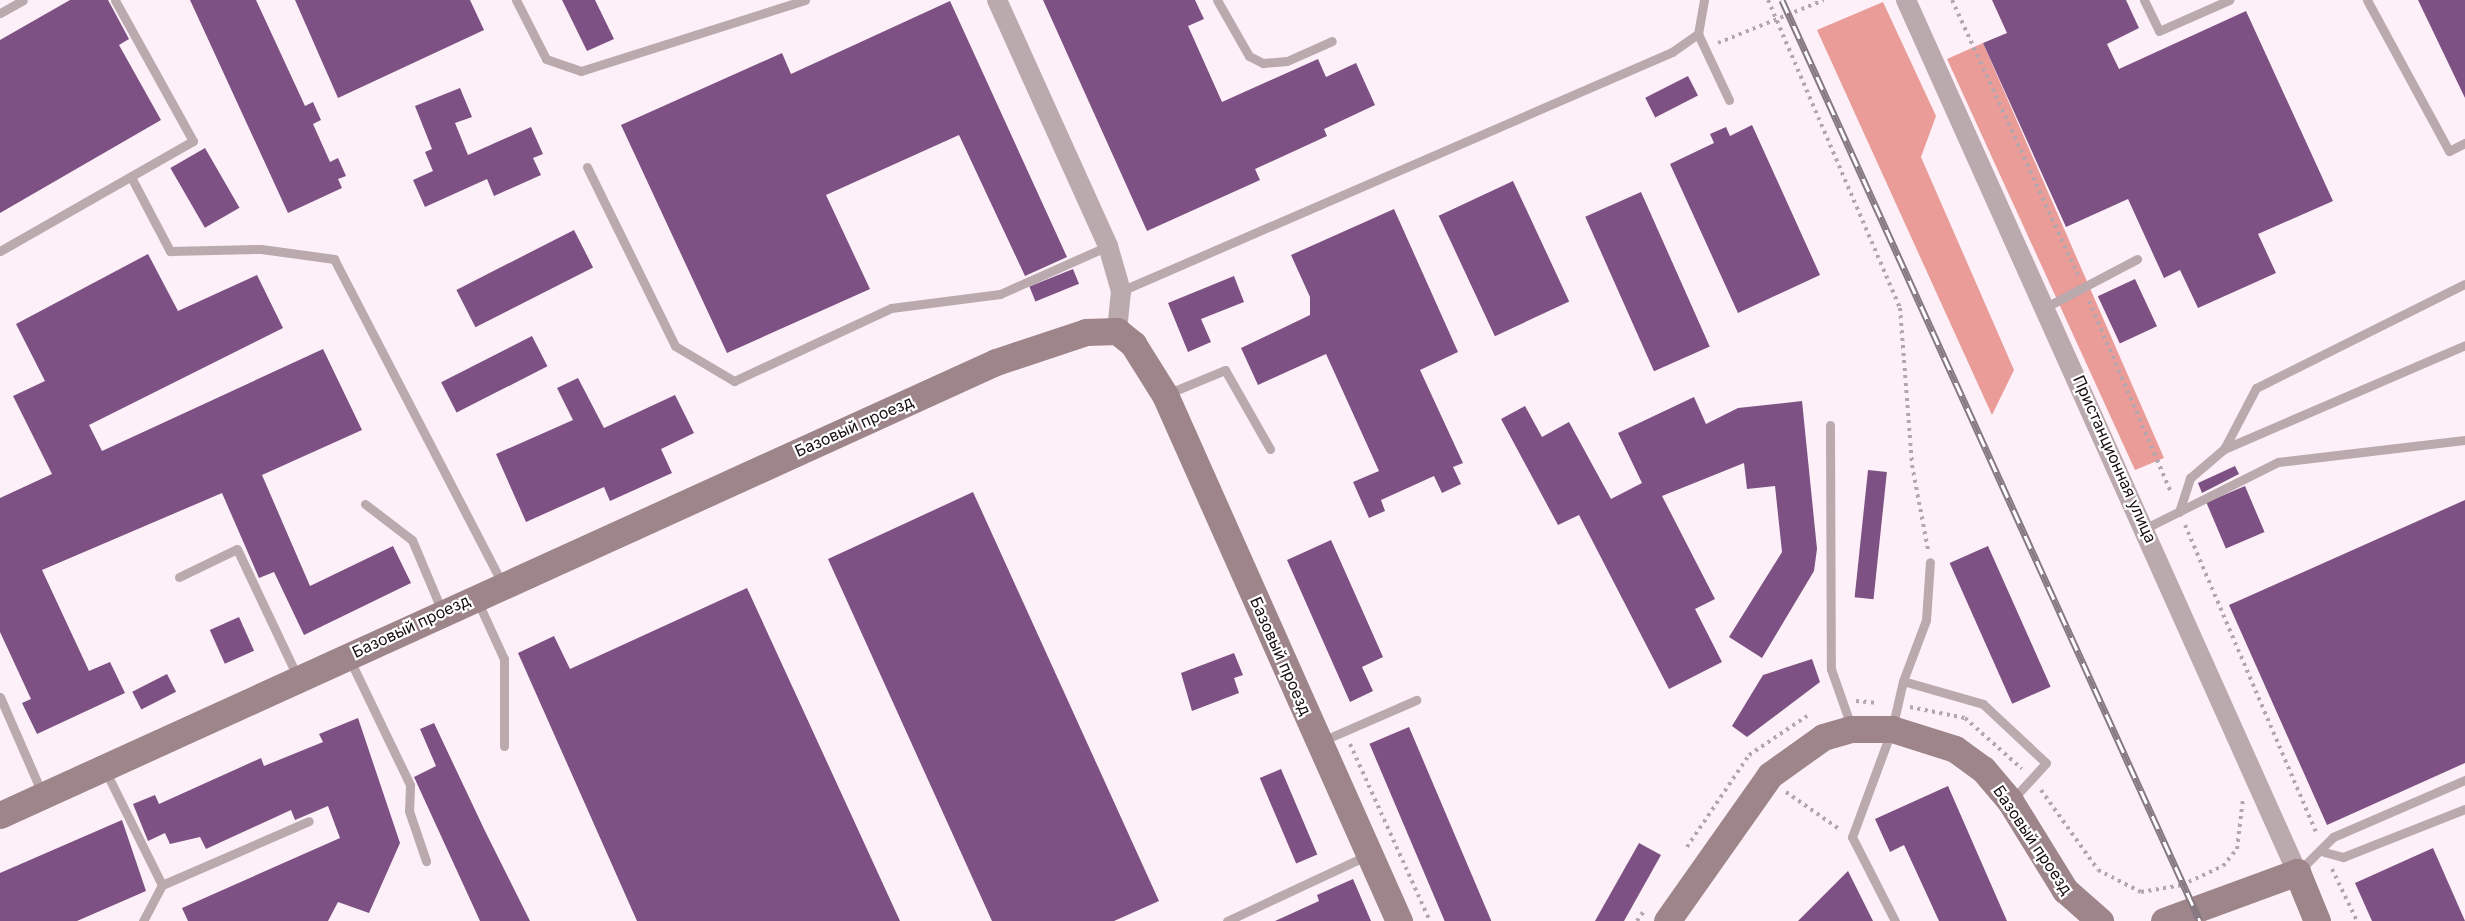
<!DOCTYPE html>
<meta charset="utf-8">
<style>
body{margin:0}
#map{position:relative;width:2465px;height:921px;overflow:hidden;background:#fef0f8;font-family:Inter,sans-serif}
div>[style]{position:absolute}
.forest>*{inset:0;background:#e99c98}
.building>*{inset:0;background:#7d5183;transform-origin:0 0}
.path>*{height:4px;margin-top:-2px;transform-origin:0;background:repeating-linear-gradient(90deg,#b3a6ae 0 3px,transparent 0 7.5px)}
.lane>*{height:9px;margin:-4.5px;padding:0 4.5px;transform-origin:4.5px;border-radius:4.5px;background:#baa9ad}
.street>*{height:20px;margin:-10px;padding:0 10px;transform-origin:10px;border-radius:10px;background:#baa9ad}
.secondary>*{height:27px;margin:-13.5px;padding:0 13.5px;transform-origin:13.5px;border-radius:13.5px;background:#9d858a}
.rail>*{height:7px;margin-top:-3.5px;transform-origin:0;background:repeating-linear-gradient(90deg,#fff 0 14px,#867981 0 28px);box-sizing:border-box;border-block:2px solid #867981}
span{translate:-50% -50%;white-space:nowrap;text-align:center;line-height:1.15;-webkit-text-stroke:4.5px #fff;paint-order:stroke}
.street-label{font-size:16px;color:#180d14}
</style>
<div id="map">
<div class="forest">
<div style="clip-path:polygon(1883px 2px,1936px 116px,1921px 157px,2014px 370px,1992px 415px,1817px 30px)"></div>
<div style="clip-path:polygon(1983px 43px,2164px 458px,2135px 470px,1947px 59px)"></div>
</div>
<div class="building">
<div style="clip-path:polygon(70px 0,108px 0,129px 39px,119px 45px,161px 120px,0 213px,0 40px)"></div>
<div style="clip-path:polygon(190px 0,256px 0,305px 106px,313px 102px,321px 120px,313px 124px,330px 162px,338px 158px,346px 176px,338px 179px,342px 188px,288px 213px)"></div>
<div style="clip-path:polygon(295px 0,470px 0,484px 30px,338px 98px)"></div>
<div style="clip-path:polygon(562px 0,595px 0,614px 39px,587px 51px)"></div>
<div style="clip-path:polygon(1043px 0,1195px 0,1204px 19px,1188px 26px,1222px 102px,1318px 59px,1326px 77px,1356px 63px,1375px 105px,1324px 129px,1327px 136px,1255px 169px,1260px 180px,1147px 231px)"></div>
<div style="clip-path:polygon(1992px 0,2126px 0,2139px 28px,2107px 44px,2119px 69px,2246px 11px,2333px 201px,2258px 234px,2276px 273px,2198px 308px,2180px 270px,2164px 278px,2128px 199px,2066px 227px,1983px 43px,2007px 33px)"></div>
<div style="clip-path:polygon(2418px 0,2465px 0,2465px 98px)"></div>
<div style="clip-path:polygon(950px 1px,1067px 257px,1025px 276px,959px 135px,826px 195px,870px 289px,727px 353px,621px 125px,782px 53px,791px 74px)"></div>
<div style="left:1688px;top:76px;width:22px;height:48px;rotate:63deg"></div>
<div style="clip-path:polygon(460px 88px,472px 117px,455px 123px,468px 155px,531px 127px,543px 154px,533px 158px,541px 175px,494px 196px,487px 179px,425px 207px,413px 180px,433px 171px,425px 152px,432px 149px,415px 106px)"></div>
<div style="clip-path:polygon(1752px 125px,1820px 275px,1738px 313px,1670px 164px,1714px 143px,1710px 134px,1726px 127px,1730px 136px)"></div>
<div style="left:205px;top:148px;width:69px;height:40px;rotate:60deg"></div>
<div style="left:1513px;top:181px;width:133px;height:82px;rotate:65deg"></div>
<div style="left:1641px;top:192px;width:169px;height:61px;rotate:66deg"></div>
<div style="clip-path:polygon(1394px 209px,1458px 352px,1420px 370px,1463px 463px,1453px 467px,1461px 484px,1442px 493px,1434px 476px,1381px 500px,1385px 511px,1369px 518px,1353px 482px,1379px 471px,1326px 354px,1258px 385px,1241px 348px,1310px 315px,1310px 297px,1291px 255px)"></div>
<div style="left:574px;top:230px;width:42px;height:132px;rotate:63deg"></div>
<div style="clip-path:polygon(148px 254px,178px 311px,257px 275px,283px 328px,89px 425px,102px 451px,323px 349px,362px 430px,262px 475px,310px 586px,393px 546px,411px 583px,304px 635px,274px 572px,259px 578px,222px 493px,42px 570px,89px 671px,110px 662px,125px 693px,37px 734px,22px 703px,31px 699px,0 632px,0 498px,52px 474px,13px 396px,45px 381px,16px 324px)"></div>
<div style="left:1073px;top:269px;width:16px;height:47px;rotate:68deg"></div>
<div style="clip-path:polygon(1234px 276px,1244px 302px,1201px 319px,1211px 342px,1188px 352px,1168px 303px)"></div>
<div style="left:2135px;top:279px;width:52px;height:41px;rotate:65deg"></div>
<div style="left:532px;top:336px;width:34px;height:102px;rotate:63deg"></div>
<div style="clip-path:polygon(578px 378px,604px 428px,675px 395px,694px 433px,661px 449px,672px 473px,610px 501px,604px 487px,526px 522px,496px 454px,573px 420px,557px 388px)"></div>
<div style="clip-path:polygon(1694px 397px,1706px 424px,1738px 408px,1802px 401px,1817px 549px,1814px 571px,1762px 658px,1729px 637px,1782px 552px,1775px 486px,1747px 489px,1744px 463px,1662px 496px,1715px 599px,1695px 609px,1722px 662px,1669px 689px,1579px 515px,1558px 525px,1501px 419px,1525px 406px,1542px 437px,1569px 422px,1611px 499px,1642px 483px,1618px 433px)"></div>
<div style="clip-path:polygon(2235px 466px,2239px 474px,2202px 493px,2198px 483px)"></div>
<div style="left:1868px;top:470px;width:19px;height:128px;rotate:6deg"></div>
<div style="left:2245px;top:486px;width:50px;height:42px;rotate:67deg"></div>
<div style="clip-path:polygon(973px 492px,1159px 901px,1114px 921px,992px 921px,828px 559px)"></div>
<div style="clip-path:polygon(2465px 500px,2465px 763px,2327px 825px,2229px 605px)"></div>
<div style="clip-path:polygon(1331px 540px,1383px 657px,1362px 667px,1373px 691px,1350px 702px,1287px 560px)"></div>
<div style="left:1988px;top:546px;width:154px;height:42px;rotate:66deg"></div>
<div style="clip-path:polygon(747px 588px,900px 921px,637px 921px,518px 653px,554px 636px,570px 669px)"></div>
<div style="left:239px;top:617px;width:37px;height:32px;rotate:66deg"></div>
<div style="clip-path:polygon(1234px 653px,1243px 675px,1234px 678px,1239px 693px,1192px 711px,1181px 673px)"></div>
<div style="clip-path:polygon(1812px 659px,1820px 682px,1747px 737px,1732px 726px,1763px 675px)"></div>
<div style="left:167px;top:674px;width:20px;height:39px;rotate:63deg"></div>
<div style="clip-path:polygon(358px 718px,400px 843px,369px 913px,338px 902px,328px 921px,188px 921px,182px 908px,340px 838px,328px 806px,295px 820px,291px 810px,206px 849px,200px 837px,170px 844px,165px 833px,148px 841px,133px 804px,155px 795px,159px 804px,261px 758px,264px 766px,323px 742px,319px 734px)"></div>
<div style="clip-path:polygon(434px 723px,485px 831px,530px 921px,480px 921px,414px 777px,436px 766px,420px 729px)"></div>
<div style="left:1409px;top:727px;width:211px;height:43px;rotate:67deg"></div>
<div style="left:1281px;top:769px;width:93px;height:23px;rotate:67deg"></div>
<div style="clip-path:polygon(1948px 786px,2007px 921px,1939px 921px,1904px 845px,1890px 852px,1875px 819px)"></div>
<div style="clip-path:polygon(122px 820px,146px 891px,77px 921px,0 921px,0 873px)"></div>
<div style="clip-path:polygon(1639px 843px,1661px 855px,1624px 921px,1595px 921px)"></div>
<div style="clip-path:polygon(2433px 848px,2465px 921px,2372px 921px,2355px 883px)"></div>
<div style="clip-path:polygon(1848px 871px,1873px 921px,1798px 921px)"></div>
<div style="clip-path:polygon(1353px 879px,1371px 921px,1275px 921px,1319px 901px,1317px 895px)"></div>
</div>
<div class="path">
<div style="left:1768px;top:0;width:335px;rotate:66.8deg"></div>
<div style="left:1900px;top:308px;width:157px;rotate:85.6deg"></div>
<div style="left:1912px;top:465px;width:86px;rotate:79.3deg"></div>
<div style="left:1952px;top:0;width:302px;rotate:65.4deg"></div>
<div style="left:1718px;top:43px;width:114px;rotate:-22.1deg"></div>
<div style="left:2089px;top:301px;width:206px;rotate:66.8deg"></div>
<div style="left:2185px;top:525px;width:337px;rotate:66.9deg"></div>
<div style="left:1856px;top:701px;width:22px;rotate:5deg"></div>
<div style="left:1910px;top:707px;width:56px;rotate:11.3deg"></div>
<div style="left:1965px;top:718px;width:76px;rotate:41.8deg"></div>
<div style="left:1350px;top:744px;width:194px;rotate:65.7deg"></div>
<div style="left:2041px;top:790px;width:98px;rotate:54.5deg"></div>
<div style="left:2098px;top:870px;width:48px;rotate:27.1deg"></div>
<div style="left:2141px;top:892px;width:42px;rotate:-9.7deg"></div>
<div style="left:2182px;top:885px;width:45px;rotate:-24.9deg"></div>
<div style="left:2223px;top:866px;width:22px;rotate:-51deg"></div>
<div style="left:2237px;top:849px;width:50px;rotate:-83.2deg"></div>
<div style="left:1786px;top:792px;width:65px;rotate:34.9deg"></div>
<div style="left:1687px;top:847px;width:111px;rotate:-56deg"></div>
<div style="left:1749px;top:755px;width:70px;rotate:-33.9deg"></div>
<div style="left:2332px;top:869px;width:58px;rotate:64.3deg"></div>
<div style="left:1637px;top:921px;width:12px;rotate:-55deg"></div>
</div>
<div class="lane">
<div style="left:516px;top:0;width:66px;rotate:63deg"></div>
<div style="left:546px;top:59px;width:37px;rotate:19deg"></div>
<div style="left:581px;top:71px;width:235px;rotate:-17.6deg"></div>
<div style="left:1217px;top:0;width:64px;rotate:60.3deg"></div>
<div style="left:1249px;top:56px;width:16px;rotate:27deg"></div>
<div style="left:1263px;top:63px;width:24px;rotate:-5deg"></div>
<div style="left:1287px;top:61px;width:49px;rotate:-24deg"></div>
<div style="left:2144px;top:0;width:34px;rotate:64deg"></div>
<div style="left:2159px;top:31px;width:77px;rotate:-23.9deg"></div>
<div style="left:2367px;top:0;width:172px;rotate:61.5deg"></div>
<div style="left:2449px;top:151px;width:18px;rotate:-27deg"></div>
<div style="left:0;top:13px;width:26px;rotate:-29deg"></div>
<div style="left:1698px;top:34px;width:73px;rotate:64.8deg"></div>
<div style="left:587px;top:167px;width:199px;rotate:63.8deg"></div>
<div style="left:675px;top:346px;width:69px;rotate:30.7deg"></div>
<div style="left:734px;top:381px;width:173px;rotate:-24.9deg"></div>
<div style="left:891px;top:308px;width:110px;rotate:-7.3deg"></div>
<div style="left:1000px;top:294px;width:118px;rotate:-24deg"></div>
<div style="left:131px;top:177px;width:84px;rotate:62.2deg"></div>
<div style="left:170px;top:251px;width:91px;rotate:-1.3deg"></div>
<div style="left:261px;top:249px;width:74px;rotate:7.8deg"></div>
<div style="left:334px;top:259px;width:365px;rotate:62.6deg"></div>
<div style="left:0;top:251px;width:222px;rotate:-29.7deg"></div>
<div style="left:193px;top:141px;width:161px;rotate:-119deg"></div>
<div style="left:1121px;top:291px;width:601px;rotate:-23.45deg"></div>
<div style="left:1672px;top:52px;width:32px;rotate:-35deg"></div>
<div style="left:1698px;top:34px;width:35px;rotate:-80deg"></div>
<div style="left:2046px;top:307px;width:103px;rotate:-27.8deg"></div>
<div style="left:1167px;top:394px;width:63px;rotate:-22.5deg"></div>
<div style="left:1225px;top:370px;width:91px;rotate:60.3deg"></div>
<div style="left:1830px;top:425px;width:244px;rotate:89.8deg"></div>
<div style="left:1831px;top:669px;width:60px;rotate:70.7deg"></div>
<div style="left:2224px;top:449px;width:69px;rotate:-62.3deg"></div>
<div style="left:2256px;top:388px;width:233px;rotate:-26.5deg"></div>
<div style="left:365px;top:504px;width:59px;rotate:37.5deg"></div>
<div style="left:412px;top:540px;width:77px;rotate:67.1deg"></div>
<div style="left:2179px;top:512px;width:36px;rotate:-72deg"></div>
<div style="left:2190px;top:478px;width:45px;rotate:-40.5deg"></div>
<div style="left:2224px;top:449px;width:262px;rotate:-23.3deg"></div>
<div style="left:2146px;top:528px;width:148px;rotate:-26.6deg"></div>
<div style="left:2278px;top:462px;width:188px;rotate:-6.7deg"></div>
<div style="left:179px;top:577px;width:64px;rotate:-25.8deg"></div>
<div style="left:237px;top:549px;width:143px;rotate:64.7deg"></div>
<div style="left:477px;top:600px;width:65px;rotate:65.4deg"></div>
<div style="left:504px;top:659px;width:87px;rotate:90deg"></div>
<div style="left:349px;top:658px;width:141px;rotate:64.3deg"></div>
<div style="left:410px;top:785px;width:26px;rotate:92deg"></div>
<div style="left:409px;top:811px;width:53px;rotate:71.2deg"></div>
<div style="left:1903px;top:681px;width:65px;rotate:-69.3deg"></div>
<div style="left:1926px;top:620px;width:58px;rotate:-86.1deg"></div>
<div style="left:0;top:697px;width:105px;rotate:66.4deg"></div>
<div style="left:1322px;top:741px;width:103px;rotate:-23.6deg"></div>
<div style="left:105px;top:770px;width:128px;rotate:63.6deg"></div>
<div style="left:162px;top:885px;width:160px;rotate:-23.5deg"></div>
<div style="left:2324px;top:852px;width:20px;rotate:15deg"></div>
<div style="left:2343px;top:857px;width:131px;rotate:-21.5deg"></div>
<div style="left:2299px;top:871px;width:48px;rotate:-45deg"></div>
<div style="left:2333px;top:837px;width:144px;rotate:-23.4deg"></div>
<div style="left:143px;top:921px;width:41px;rotate:-62.2deg"></div>
<div style="left:1227px;top:921px;width:153px;rotate:-25.1deg"></div>
<div style="left:1895px;top:921px;width:94px;rotate:-117.1deg"></div>
<div style="left:1852px;top:837px;width:115px;rotate:-69.7deg"></div>
<div style="left:1892px;top:729px;width:49px;rotate:-77.1deg"></div>
<div style="left:1903px;top:681px;width:83px;rotate:16deg"></div>
<div style="left:1983px;top:704px;width:86px;rotate:43.1deg"></div>
<div style="left:2046px;top:763px;width:50px;rotate:132.6deg"></div>
</div>
<div class="street">
<div style="left:997px;top:0;width:270px;rotate:65.7deg"></div>
<div style="left:1108px;top:246px;width:47px;rotate:73.9deg"></div>
<div style="left:1121px;top:291px;width:40px;rotate:95.7deg"></div>
<div style="left:1906px;top:0;width:956px;rotate:65.85deg"></div>
</div>
<div class="secondary">
<div style="left:0;top:815px;width:1094px;rotate:-24.46deg"></div>
<div style="left:996px;top:362px;width:95px;rotate:-18.4deg"></div>
<div style="left:1086px;top:332px;width:31px;rotate:-2deg"></div>
<div style="left:1117px;top:331px;width:21px;rotate:39deg"></div>
<div style="left:1133px;top:344px;width:60px;rotate:57.9deg"></div>
<div style="left:1165px;top:395px;width:576px;rotate:66.02deg"></div>
<div style="left:1667px;top:921px;width:179px;rotate:-54.8deg"></div>
<div style="left:1770px;top:775px;width:65px;rotate:-35.6deg"></div>
<div style="left:1823px;top:737px;width:29px;rotate:-16deg"></div>
<div style="left:1851px;top:729px;width:41px"></div>
<div style="left:1892px;top:729px;width:66px;rotate:17.6deg"></div>
<div style="left:1955px;top:749px;width:34px;rotate:36deg"></div>
<div style="left:1983px;top:769px;width:42px;rotate:49.8deg"></div>
<div style="left:2010px;top:801px;width:105px;rotate:58.3deg"></div>
<div style="left:2065px;top:890px;width:47px;rotate:41.5deg"></div>
<div style="left:2164px;top:921px;width:142px;rotate:-20.2deg"></div>
<div style="left:2297px;top:872px;width:53px;rotate:67.8deg"></div>
</div>
<div class="rail">
<div style="left:1782px;top:0;width:1011px;rotate:65.59deg"></div>
</div>
<div class="street-label">
<span style="left:854px;top:426px;rotate:-24deg">Базовый проезд</span>
<span style="left:2115px;top:459px;rotate:66deg">Пристанционная улица</span>
<span style="left:411px;top:626px;rotate:-25deg">Базовый проезд</span>
<span style="left:1281px;top:656px;rotate:66deg">Базовый проезд</span>
<span style="left:2033px;top:840px;rotate:56deg">Базовый проезд</span>
</div>
</div>
